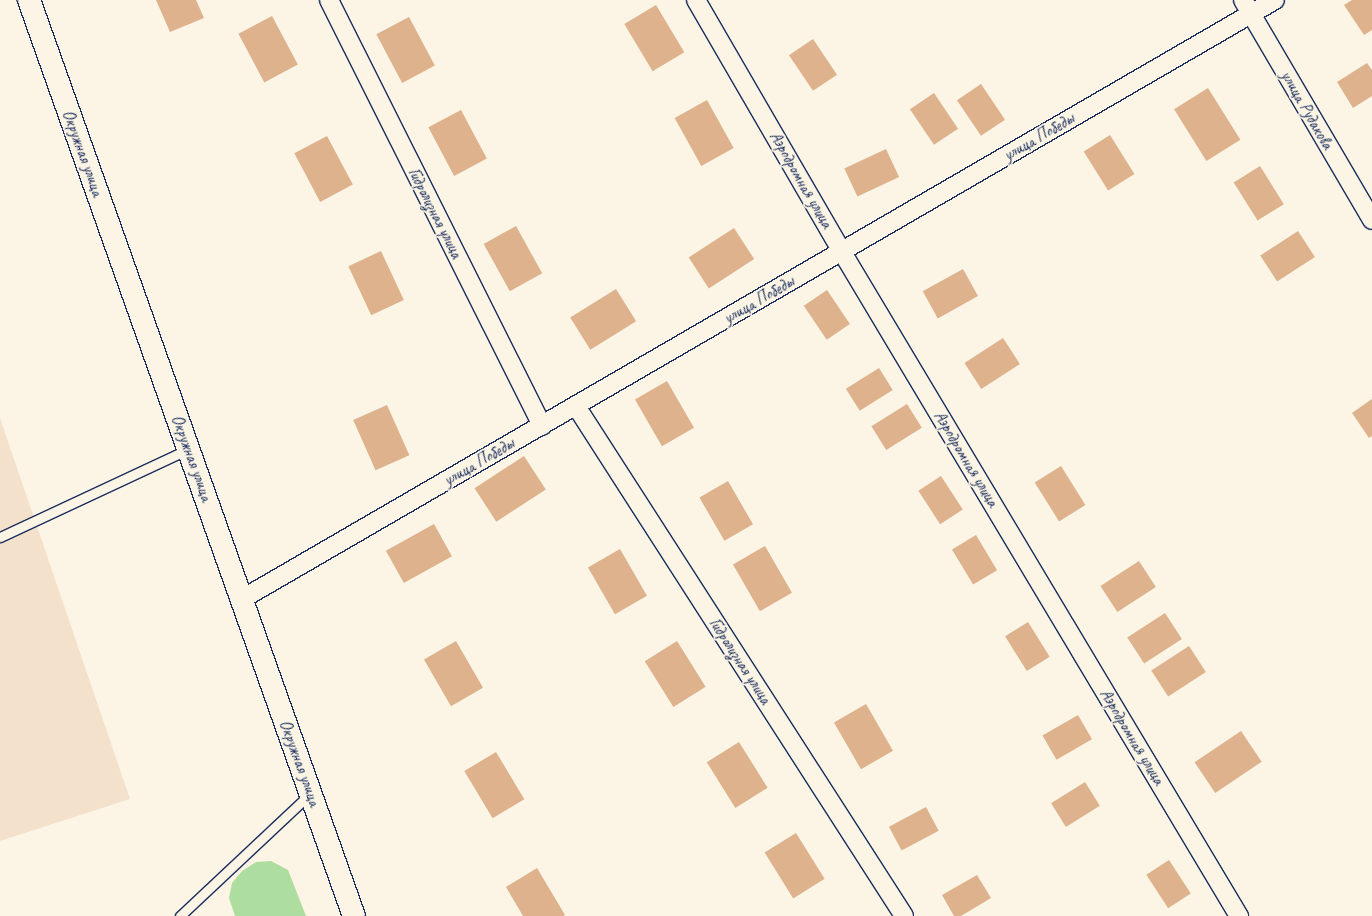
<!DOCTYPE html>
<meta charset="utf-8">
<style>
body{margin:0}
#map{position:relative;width:1372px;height:916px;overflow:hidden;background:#fcf5e5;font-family:Caveat,sans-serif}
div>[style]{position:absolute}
.built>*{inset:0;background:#f3e1cb}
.green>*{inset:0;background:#adde9f}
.building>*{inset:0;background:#ddb28d;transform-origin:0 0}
.roads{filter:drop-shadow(1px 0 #1b2f5e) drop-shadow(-1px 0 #1b2f5e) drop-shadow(0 1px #1b2f5e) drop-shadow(0 -1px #1b2f5e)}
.service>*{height:9px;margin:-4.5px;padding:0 4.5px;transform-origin:4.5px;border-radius:4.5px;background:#fcf5e5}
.minor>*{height:18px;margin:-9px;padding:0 9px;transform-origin:9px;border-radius:9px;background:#fcf5e5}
.secondary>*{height:22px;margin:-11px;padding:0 11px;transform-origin:11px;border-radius:11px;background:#fcf5e5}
span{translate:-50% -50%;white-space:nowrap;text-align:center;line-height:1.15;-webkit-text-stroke:3.5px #fcf5e5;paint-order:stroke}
.street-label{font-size:17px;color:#1b2f5e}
</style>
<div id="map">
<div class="built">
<div style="clip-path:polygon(0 418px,130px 799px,0 841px)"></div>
</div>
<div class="green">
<div style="clip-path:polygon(271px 861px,288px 870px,306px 916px,235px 916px,229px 898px,232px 883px,242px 871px,256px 862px)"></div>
</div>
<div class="building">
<div style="clip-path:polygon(156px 0,196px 0,204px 18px,170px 32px)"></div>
<div style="clip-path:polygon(1352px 0,1372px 0,1372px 30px,1364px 35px,1344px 5px)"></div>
<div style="left:656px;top:5px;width:55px;height:37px;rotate:59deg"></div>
<div style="left:272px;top:16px;width:55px;height:38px;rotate:62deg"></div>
<div style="left:409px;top:17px;width:55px;height:37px;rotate:62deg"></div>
<div style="left:813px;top:39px;width:43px;height:29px;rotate:56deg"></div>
<div style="clip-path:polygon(1367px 63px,1372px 70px,1372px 96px,1353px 108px,1337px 82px)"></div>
<div style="left:981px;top:84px;width:43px;height:29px;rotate:56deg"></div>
<div style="left:1208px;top:88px;width:61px;height:40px;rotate:58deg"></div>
<div style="left:934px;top:93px;width:43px;height:29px;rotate:56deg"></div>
<div style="left:707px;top:100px;width:55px;height:37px;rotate:61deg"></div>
<div style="left:461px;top:110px;width:55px;height:37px;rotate:62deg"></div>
<div style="left:1110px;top:135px;width:46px;height:31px;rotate:58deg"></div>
<div style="left:327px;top:136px;width:55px;height:37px;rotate:62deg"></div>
<div style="left:886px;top:149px;width:31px;height:46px;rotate:65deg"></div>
<div style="left:1260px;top:166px;width:45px;height:31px;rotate:58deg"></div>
<div style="left:516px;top:226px;width:54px;height:37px;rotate:61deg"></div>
<div style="left:734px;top:228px;width:37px;height:54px;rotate:57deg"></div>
<div style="left:1298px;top:231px;width:31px;height:45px;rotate:57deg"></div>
<div style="left:381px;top:251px;width:54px;height:36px;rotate:65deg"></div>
<div style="left:963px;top:269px;width:31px;height:46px;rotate:61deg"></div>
<div style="left:616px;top:289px;width:38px;height:54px;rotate:58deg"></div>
<div style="left:827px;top:290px;width:41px;height:28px;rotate:56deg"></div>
<div style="left:1003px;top:338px;width:31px;height:46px;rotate:57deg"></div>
<div style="left:879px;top:368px;width:26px;height:39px;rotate:58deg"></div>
<div style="left:667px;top:381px;width:54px;height:37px;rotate:60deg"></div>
<div style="clip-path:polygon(1372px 399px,1372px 436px,1369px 438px,1352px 413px)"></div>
<div style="left:907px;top:404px;width:28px;height:42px;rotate:58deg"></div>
<div style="left:387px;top:405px;width:55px;height:37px;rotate:66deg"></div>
<div style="left:524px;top:456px;width:40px;height:59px;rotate:57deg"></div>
<div style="left:1061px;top:466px;width:46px;height:31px;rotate:58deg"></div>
<div style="left:941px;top:476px;width:40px;height:27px;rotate:57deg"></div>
<div style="left:728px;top:481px;width:50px;height:33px;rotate:60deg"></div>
<div style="left:434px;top:524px;width:37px;height:55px;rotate:61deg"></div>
<div style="left:976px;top:535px;width:41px;height:28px;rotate:59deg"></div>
<div style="left:765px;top:546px;width:54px;height:37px;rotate:60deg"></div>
<div style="left:620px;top:549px;width:54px;height:37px;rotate:60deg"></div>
<div style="left:1139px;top:561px;width:31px;height:46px;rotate:57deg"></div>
<div style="left:1165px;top:613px;width:31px;height:45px;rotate:57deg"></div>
<div style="left:1028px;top:622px;width:41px;height:27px;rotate:58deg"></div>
<div style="left:456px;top:641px;width:54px;height:37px;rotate:60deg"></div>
<div style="left:677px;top:641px;width:54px;height:38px;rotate:58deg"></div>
<div style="left:1189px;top:646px;width:31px;height:45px;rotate:57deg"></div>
<div style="left:866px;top:704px;width:54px;height:37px;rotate:60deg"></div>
<div style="left:1078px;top:715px;width:28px;height:41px;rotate:60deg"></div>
<div style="left:1241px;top:731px;width:37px;height:56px;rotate:56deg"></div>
<div style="left:739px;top:742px;width:54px;height:38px;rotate:58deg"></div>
<div style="left:496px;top:752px;width:55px;height:37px;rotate:59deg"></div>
<div style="left:1085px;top:782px;width:28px;height:40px;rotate:58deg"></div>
<div style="left:926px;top:807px;width:27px;height:42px;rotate:62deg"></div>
<div style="left:796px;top:833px;width:54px;height:37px;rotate:58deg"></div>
<div style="left:1169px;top:860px;width:40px;height:27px;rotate:57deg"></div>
<div style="clip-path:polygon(537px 868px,565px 915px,563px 916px,523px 916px,506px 887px)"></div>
<div style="clip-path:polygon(977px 875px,991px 898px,961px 916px,954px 916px,942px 895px)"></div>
</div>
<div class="roads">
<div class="service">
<div style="left:0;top:537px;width:208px;rotate:-25deg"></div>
<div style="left:180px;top:916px;width:178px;rotate:-43.2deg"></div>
</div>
<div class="minor">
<div style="left:329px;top:0;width:476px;rotate:63.4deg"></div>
<div style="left:696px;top:0;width:291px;rotate:59.9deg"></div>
<div style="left:842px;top:252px;width:774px;rotate:59.13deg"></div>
<div style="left:1243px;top:0;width:255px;rotate:59.6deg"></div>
<div style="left:576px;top:406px;width:606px;rotate:57.25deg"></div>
<div style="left:242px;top:599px;width:1194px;rotate:-30.11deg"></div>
</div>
<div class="secondary">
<div style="left:29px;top:0;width:972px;rotate:70.47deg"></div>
</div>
</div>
<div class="street-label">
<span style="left:1307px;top:110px;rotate:60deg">улица Рудакова</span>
<span style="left:1039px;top:137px;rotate:-30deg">улица Победы</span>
<span style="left:83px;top:153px;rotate:70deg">Окружная улица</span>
<span style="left:801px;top:180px;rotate:60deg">Аэродромная улица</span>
<span style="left:435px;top:213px;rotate:63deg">Гидролизная улица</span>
<span style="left:759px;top:300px;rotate:-30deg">улица Победы</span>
<span style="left:192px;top:458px;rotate:70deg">Окружная улица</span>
<span style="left:966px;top:459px;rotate:59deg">Аэродромная улица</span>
<span style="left:479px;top:462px;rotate:-30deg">улица Победы</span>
<span style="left:740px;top:661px;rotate:57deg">Гидролизная улица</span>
<span style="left:1132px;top:737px;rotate:59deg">Аэродромная улица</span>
<span style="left:300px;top:763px;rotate:70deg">Окружная улица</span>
</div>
</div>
